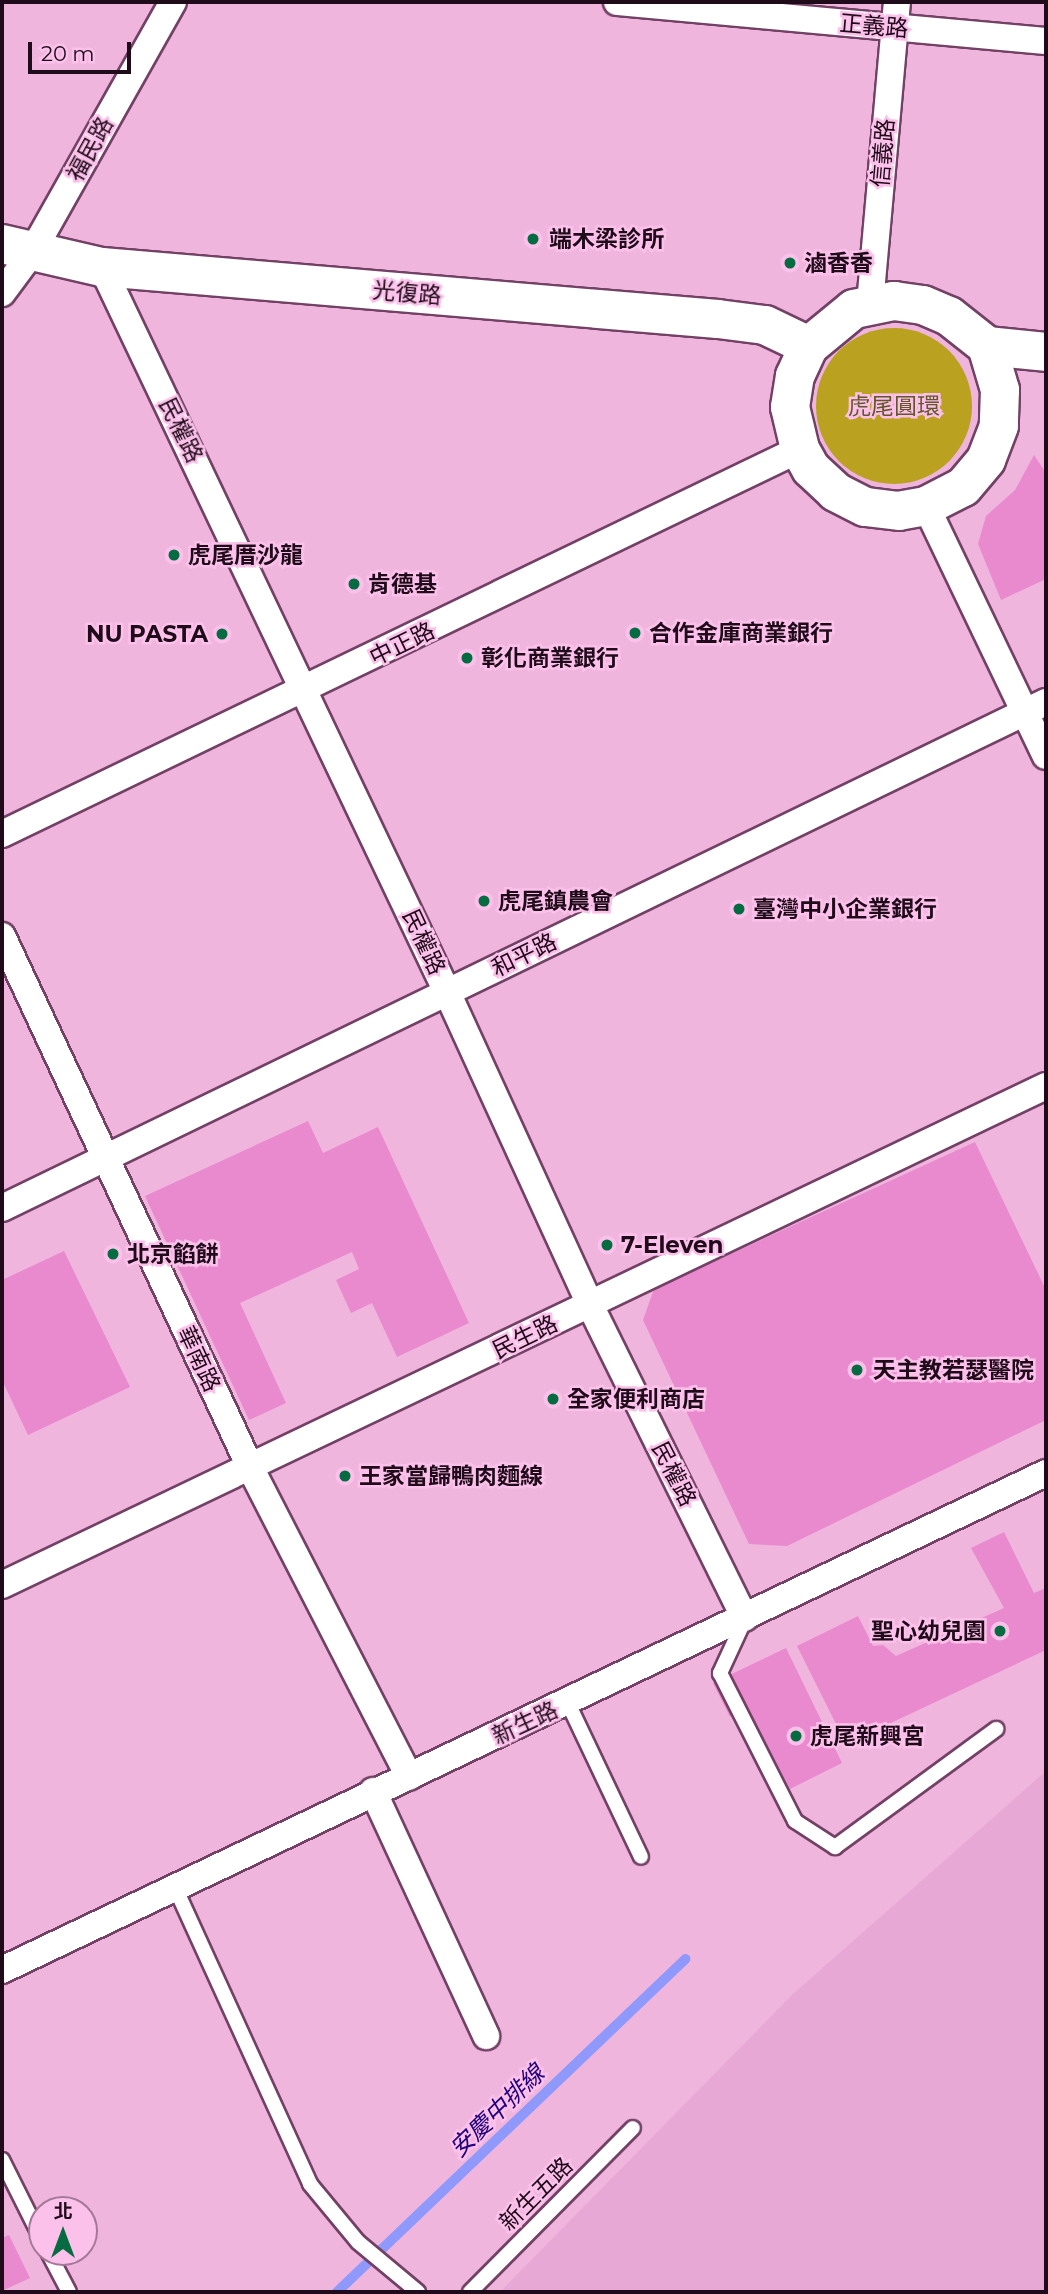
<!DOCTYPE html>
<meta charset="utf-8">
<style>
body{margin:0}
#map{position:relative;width:1048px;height:2294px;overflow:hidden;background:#efb5dd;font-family:Montserrat,"Noto Sans TC",sans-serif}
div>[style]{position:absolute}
.built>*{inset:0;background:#e8a8d6}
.green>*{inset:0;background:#baa220}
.round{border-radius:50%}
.stream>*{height:10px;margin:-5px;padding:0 5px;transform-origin:5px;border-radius:5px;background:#8f99fb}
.building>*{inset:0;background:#e98acf}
.roads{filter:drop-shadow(2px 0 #724165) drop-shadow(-2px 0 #724165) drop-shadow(0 2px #724165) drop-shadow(0 -2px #724165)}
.lane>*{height:14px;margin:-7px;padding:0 7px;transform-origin:7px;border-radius:7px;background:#fff}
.street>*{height:26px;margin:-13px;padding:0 13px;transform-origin:13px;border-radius:13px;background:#fff}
.secondary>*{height:38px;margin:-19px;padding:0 19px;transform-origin:19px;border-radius:19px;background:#fff}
.dots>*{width:19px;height:19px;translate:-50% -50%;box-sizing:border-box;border:4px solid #fcc1ea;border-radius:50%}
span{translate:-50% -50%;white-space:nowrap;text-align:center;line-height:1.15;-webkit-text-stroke:5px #fcc1ea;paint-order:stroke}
.street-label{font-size:23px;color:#1f0b1a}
.poi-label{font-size:23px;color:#1f0b1a;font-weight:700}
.left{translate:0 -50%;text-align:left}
.right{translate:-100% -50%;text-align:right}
.park-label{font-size:23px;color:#625727}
.water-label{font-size:24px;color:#21027c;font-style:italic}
.frame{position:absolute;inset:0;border:4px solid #1f0b1a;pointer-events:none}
.north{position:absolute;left:28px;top:2196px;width:70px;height:70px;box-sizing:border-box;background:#fcc1ea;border:2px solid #a47897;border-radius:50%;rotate:0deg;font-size:19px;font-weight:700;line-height:28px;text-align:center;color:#1f0b1a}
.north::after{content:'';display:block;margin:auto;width:24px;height:32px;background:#056b41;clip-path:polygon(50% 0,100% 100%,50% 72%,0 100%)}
.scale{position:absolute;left:28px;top:42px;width:103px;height:32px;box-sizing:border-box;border:4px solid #1f0b1a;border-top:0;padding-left:9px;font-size:21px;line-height:24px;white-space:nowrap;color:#1f0b1a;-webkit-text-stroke:5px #fcc1ea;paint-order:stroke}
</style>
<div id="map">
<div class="built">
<div style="clip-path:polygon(1046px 1771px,1046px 2292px,500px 2292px,794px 1993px)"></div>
</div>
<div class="green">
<div class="round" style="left:816px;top:328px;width:156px;height:156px"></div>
</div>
<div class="stream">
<div style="left:337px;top:2292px;width:482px;rotate:-43.7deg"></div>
</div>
<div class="building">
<div style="clip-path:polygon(1034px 455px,1046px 473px,1046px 579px,1001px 600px,978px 544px,986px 516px,1015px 490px)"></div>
<div style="clip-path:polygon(308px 1121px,323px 1153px,378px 1127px,469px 1323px,397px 1357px,372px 1303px,351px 1313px,336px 1280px,359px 1269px,352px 1252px,240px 1303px,286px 1403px,249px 1420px,145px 1196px)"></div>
<div style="clip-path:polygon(975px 1142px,1046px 1290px,1046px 1420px,787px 1546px,749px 1544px,643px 1320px,654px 1289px)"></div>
<div style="clip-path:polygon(64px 1251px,130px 1387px,28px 1435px,2px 1380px,2px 1280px)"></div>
<div style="clip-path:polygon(1004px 1532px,1034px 1593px,1046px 1588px,1046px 1650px,846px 1744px,797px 1646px,858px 1616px,873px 1646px,883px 1645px,896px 1656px,1004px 1608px,971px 1548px)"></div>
<div style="clip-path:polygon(786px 1648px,842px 1763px,790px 1789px,748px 1708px,730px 1717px,713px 1683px)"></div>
<div style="clip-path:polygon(9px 2235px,30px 2278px,2px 2291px,2px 2238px)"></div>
</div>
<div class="roads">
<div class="lane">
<div style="left:745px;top:1619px;width:60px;rotate:114.8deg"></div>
<div style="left:720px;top:1673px;width:166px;rotate:63.1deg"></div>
<div style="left:795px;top:1821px;width:48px;rotate:33deg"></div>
<div style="left:835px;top:1847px;width:200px;rotate:-36.2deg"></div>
<div style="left:568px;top:1703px;width:170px;rotate:64.6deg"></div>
<div style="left:174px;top:1885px;width:328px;rotate:65.5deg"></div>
<div style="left:310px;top:2184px;width:75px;rotate:50.4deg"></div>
<div style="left:358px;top:2242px;width:78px;rotate:39.8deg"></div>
<div style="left:2px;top:2160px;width:89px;rotate:63.4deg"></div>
<div style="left:48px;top:2252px;width:45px;rotate:62.3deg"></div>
<div style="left:470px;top:2292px;width:231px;rotate:-45.2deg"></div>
</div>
<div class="street">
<div style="left:617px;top:2px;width:431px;rotate:5.2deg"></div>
<div style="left:102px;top:267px;width:803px;rotate:64.55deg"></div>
<div style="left:447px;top:992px;width:344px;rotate:65.4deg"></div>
<div style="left:590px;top:1305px;width:349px;rotate:63.7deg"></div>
<div style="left:2px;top:293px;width:49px;rotate:-53.4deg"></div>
<div style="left:31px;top:254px;width:289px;rotate:-60.6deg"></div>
<div style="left:870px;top:304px;width:303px;rotate:-84.9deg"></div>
<div style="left:926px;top:506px;width:277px;rotate:64.4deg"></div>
<div style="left:2px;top:834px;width:886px;rotate:-25.76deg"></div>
<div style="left:2px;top:936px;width:588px;rotate:64.96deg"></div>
<div style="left:251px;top:1469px;width:346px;rotate:62.8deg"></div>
<div style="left:2px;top:1208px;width:1160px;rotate:-25.86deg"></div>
<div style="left:2px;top:1585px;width:1157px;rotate:-25.55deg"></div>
<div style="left:373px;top:1791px;width:270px;rotate:65.2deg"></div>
<div style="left:2px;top:1970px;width:1156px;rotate:-25.46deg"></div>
</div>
<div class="secondary">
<div style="left:2px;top:244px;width:103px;rotate:13deg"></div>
<div style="left:102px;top:267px;width:618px;rotate:4.83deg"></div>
<div style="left:718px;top:319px;width:47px;rotate:7.3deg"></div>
<div style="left:765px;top:325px;width:49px;rotate:25.5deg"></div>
<div style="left:894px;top:301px;width:29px;rotate:8deg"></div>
<div style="left:923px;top:305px;width:28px;rotate:23deg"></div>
<div style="left:949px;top:316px;width:48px;rotate:38.3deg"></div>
<div style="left:987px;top:346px;width:46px;rotate:73.5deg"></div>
<div style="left:1000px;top:390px;width:36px;rotate:92deg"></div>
<div style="left:999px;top:426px;width:36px;rotate:111deg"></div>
<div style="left:986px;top:460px;width:35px;rotate:130deg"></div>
<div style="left:963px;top:487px;width:42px;rotate:152.8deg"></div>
<div style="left:926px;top:506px;width:27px;rotate:170deg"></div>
<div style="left:899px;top:511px;width:34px;rotate:-173deg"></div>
<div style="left:865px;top:507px;width:33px;rotate:-153deg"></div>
<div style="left:836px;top:492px;width:34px;rotate:-137deg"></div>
<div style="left:811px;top:469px;width:23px;rotate:-119deg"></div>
<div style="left:800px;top:449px;width:43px;rotate:-103.4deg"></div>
<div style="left:790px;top:407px;width:31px;rotate:-81deg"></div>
<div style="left:795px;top:376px;width:33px;rotate:-65deg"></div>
<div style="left:809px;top:346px;width:58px;rotate:-39.4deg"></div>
<div style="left:854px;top:309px;width:41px;rotate:-11.3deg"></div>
<div style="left:987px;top:346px;width:59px;rotate:5.8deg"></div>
</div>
</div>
<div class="dots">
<div style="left:533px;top:239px;background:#056b41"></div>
<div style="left:790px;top:263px;background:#056b41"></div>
<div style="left:174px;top:555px;background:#056b41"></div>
<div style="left:354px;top:584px;background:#056b41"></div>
<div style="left:635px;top:633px;background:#056b41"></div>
<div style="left:222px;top:634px;background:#056b41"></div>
<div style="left:467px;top:658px;background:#056b41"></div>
<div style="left:484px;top:901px;background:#056b41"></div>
<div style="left:739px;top:909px;background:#056b41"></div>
<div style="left:607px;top:1245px;background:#056b41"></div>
<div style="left:113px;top:1254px;background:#056b41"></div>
<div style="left:857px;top:1370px;background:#056b41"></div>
<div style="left:553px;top:1399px;background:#056b41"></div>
<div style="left:345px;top:1476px;background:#056b41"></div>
<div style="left:1000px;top:1631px;background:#056b41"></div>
<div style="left:796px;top:1736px;background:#056b41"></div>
</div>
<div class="street-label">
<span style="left:874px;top:26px;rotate:5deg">正義路</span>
<span style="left:90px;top:149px;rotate:-61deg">福民路</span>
<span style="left:883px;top:153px;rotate:-85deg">信義路</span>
<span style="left:407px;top:293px;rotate:5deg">光復路</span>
<span style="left:181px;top:430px;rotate:64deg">民權路</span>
<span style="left:402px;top:644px;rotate:-26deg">中正路</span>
<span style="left:424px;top:942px;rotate:65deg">民權路</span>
<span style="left:524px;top:955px;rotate:-26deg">和平路</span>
<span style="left:525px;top:1337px;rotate:-26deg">民生路</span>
<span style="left:199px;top:1359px;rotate:65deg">華南路</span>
<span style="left:674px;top:1474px;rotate:63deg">民權路</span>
<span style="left:525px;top:1723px;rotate:-25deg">新生路</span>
<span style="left:536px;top:2194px;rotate:-45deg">新生五路</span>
</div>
<div class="poi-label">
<span class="left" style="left:549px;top:239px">端木梁診所</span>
<span class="left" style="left:804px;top:263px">滷香香</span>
<span class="left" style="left:188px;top:555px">虎尾厝沙龍</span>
<span class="left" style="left:368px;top:584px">肯德基</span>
<span class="left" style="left:649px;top:633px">合作金庫商業銀行</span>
<span class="right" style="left:208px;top:634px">NU PASTA</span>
<span class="left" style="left:481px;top:658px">彰化商業銀行</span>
<span class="left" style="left:498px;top:901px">虎尾鎮農會</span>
<span class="left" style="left:753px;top:909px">臺灣中小企業銀行</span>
<span class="left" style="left:621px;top:1245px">7-Eleven</span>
<span class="left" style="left:127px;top:1254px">北京餡餅</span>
<span class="left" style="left:873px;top:1370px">天主教若瑟醫院</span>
<span class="left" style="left:567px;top:1399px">全家便利商店</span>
<span class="left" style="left:359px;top:1476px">王家當歸鴨肉麵線</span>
<span class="right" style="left:986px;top:1631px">聖心幼兒園</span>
<span class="left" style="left:810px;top:1736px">虎尾新興宮</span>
</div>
<div class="park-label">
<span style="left:894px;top:406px">虎尾圓環</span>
</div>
<div class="water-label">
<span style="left:497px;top:2111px;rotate:-44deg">安慶中排線</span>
</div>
<div class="frame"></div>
<div class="north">北</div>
<div class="scale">20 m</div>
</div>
